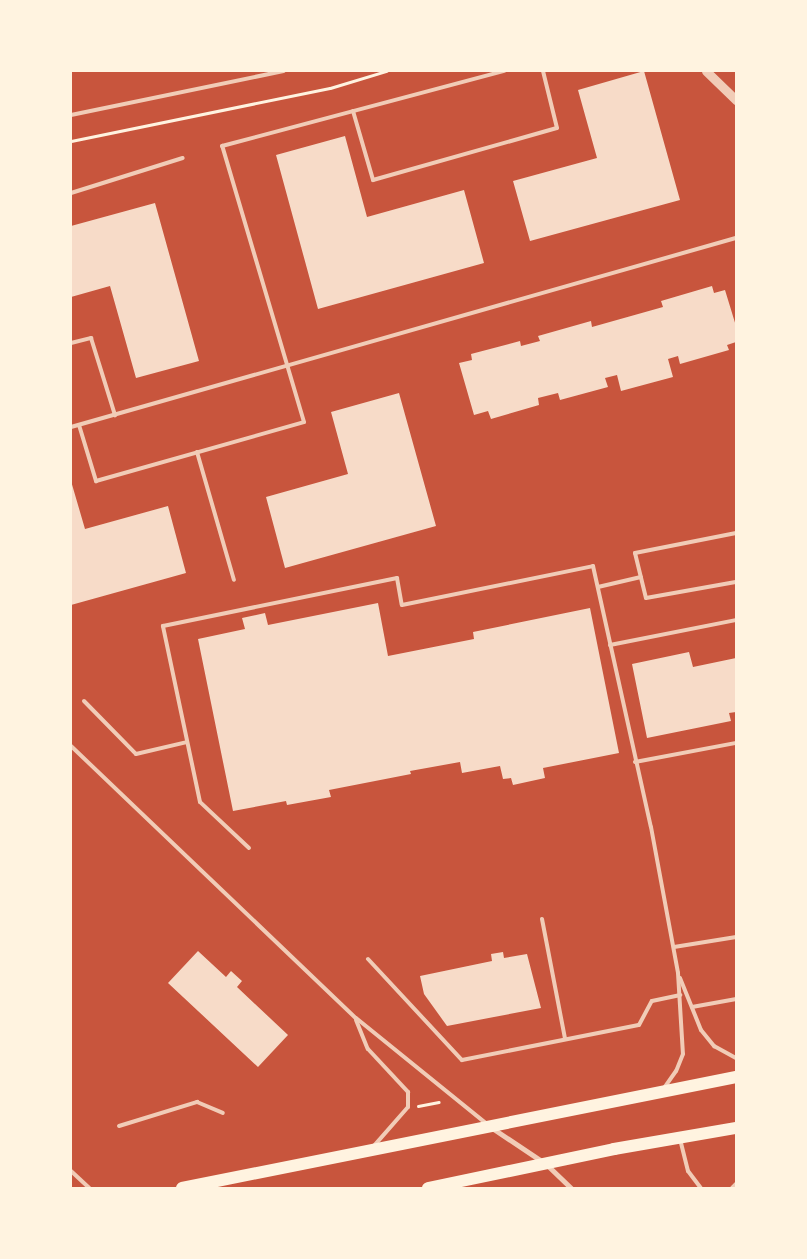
<!DOCTYPE html>
<style>
body{margin:0}
#map{position:relative;width:807px;height:1259px;overflow:hidden;background:#c8553d;font-family:Jost,sans-serif}
div>[style]{position:absolute}
.building>*{inset:0;background:#f7dbc8}
.path>*{height:3px;margin:-1.5px;padding:0 1.5px;transform-origin:1.5px;border-radius:1.5px;background:#fff3e0}
.service>*{height:4px;margin:-2px;padding:0 2px;transform-origin:2px;border-radius:2px;background:#f1ccb7}
.minor>*{height:5px;margin:-2.5px;padding:0 2.5px;transform-origin:2.5px;border-radius:2.5px;background:#f1ccb7}
.tertiary>*{height:9px;margin:-4.5px;padding:0 4.5px;transform-origin:4.5px;border-radius:4.5px;background:#f1ccb7}
.primary>*{height:12px;margin:-6px;padding:0 6px;transform-origin:6px;border-radius:6px;background:#fff3e0}
span{translate:-50% -50%;white-space:nowrap;text-align:center;line-height:1.15;-webkit-text-stroke:4.5px #fff3e0;paint-order:stroke}
.frame{position:absolute;inset:0;border:72px solid #fff3e0;pointer-events:none}
</style>
<div id="map">
<div class="building">
<div style="clip-path:polygon(644px 71px,680px 200px,530px 241px,513px 181px,597px 158px,578px 90px)"></div>
<div style="clip-path:polygon(345px 136px,367px 217px,464px 190px,484px 263px,318px 309px,276px 155px)"></div>
<div style="clip-path:polygon(155px 203px,199px 361px,136px 378px,110px 286px,71px 297px,71px 226px)"></div>
<div style="clip-path:polygon(712px 286px,714px 293px,725px 290px,736px 326px,736px 342px,727px 345px,729px 350px,680px 364px,678px 356px,668px 359px,673px 377px,621px 391px,617px 375px,605px 378px,608px 387px,560px 400px,558px 393px,538px 398px,539px 405px,491px 419px,488px 411px,474px 415px,459px 363px,472px 360px,471px 354px,520px 341px,521px 346px,540px 341px,538px 336px,591px 321px,592px 327px,663px 307px,661px 301px)"></div>
<div style="clip-path:polygon(399px 393px,436px 526px,285px 568px,266px 497px,348px 474px,331px 412px)"></div>
<div style="clip-path:polygon(71px 481px,85px 529px,168px 506px,186px 573px,71px 605px)"></div>
<div style="clip-path:polygon(378px 603px,388px 656px,474px 639px,473px 632px,590px 608px,619px 753px,543px 768px,545px 778px,513px 785px,511px 778px,503px 779px,500px 766px,462px 773px,460px 762px,410px 771px,411px 774px,329px 790px,331px 797px,287px 805px,286px 801px,233px 811px,198px 639px,245px 629px,242px 618px,265px 613px,268px 625px)"></div>
<div style="clip-path:polygon(689px 652px,693px 667px,736px 658px,736px 712px,729px 713px,731px 721px,647px 738px,632px 664px)"></div>
<div style="clip-path:polygon(198px 951px,226px 977px,231px 971px,242px 981px,237px 987px,288px 1035px,258px 1067px,168px 983px)"></div>
<div style="clip-path:polygon(503px 952px,504px 958px,527px 954px,541px 1008px,447px 1026px,424px 994px,420px 976px,492px 961px,491px 954px)"></div>
</div>
<div class="path">
<div style="left:71px;top:141px;width:264px;rotate:-11.6deg"></div>
<div style="left:330px;top:88px;width:59px;rotate:-16.9deg"></div>
<div style="left:418px;top:1106px;width:21px;rotate:-11deg"></div>
</div>
<div class="service">
<div style="left:353px;top:111px;width:72px;rotate:73.8deg"></div>
<div style="left:373px;top:180px;width:191px;rotate:-15.8deg"></div>
<div style="left:557px;top:128px;width:59px;rotate:-103.8deg"></div>
<div style="left:71px;top:115px;width:217px;rotate:-11.7deg"></div>
<div style="left:71px;top:193px;width:117px;rotate:-17.4deg"></div>
<div style="left:71px;top:343px;width:21px;rotate:-14deg"></div>
<div style="left:91px;top:338px;width:81px;rotate:72.7deg"></div>
<div style="left:79px;top:425px;width:59px;rotate:73.1deg"></div>
<div style="left:96px;top:481px;width:216px;rotate:-15.8deg"></div>
<div style="left:304px;top:422px;width:288px;rotate:-106.5deg"></div>
<div style="left:222px;top:146px;width:292px;rotate:-14.9deg"></div>
<div style="left:71px;top:427px;width:691px;rotate:-15.87deg"></div>
<div style="left:197px;top:452px;width:133px;rotate:73.9deg"></div>
<div style="left:736px;top:533px;width:103px;rotate:168.8deg"></div>
<div style="left:635px;top:553px;width:46px;rotate:76.3deg"></div>
<div style="left:646px;top:598px;width:91px;rotate:-10.1deg"></div>
<div style="left:598px;top:587px;width:44px;rotate:-13.1deg"></div>
<div style="left:610px;top:645px;width:128px;rotate:-11.2deg"></div>
<div style="left:84px;top:701px;width:74px;rotate:45.5deg"></div>
<div style="left:136px;top:754px;width:52px;rotate:-13.2deg"></div>
<div style="left:71px;top:746px;width:394px;rotate:43.7deg"></div>
<div style="left:356px;top:1018px;width:169px;rotate:39deg"></div>
<div style="left:635px;top:762px;width:103px;rotate:-10.7deg"></div>
<div style="left:249px;top:848px;width:67px;rotate:-136.8deg"></div>
<div style="left:200px;top:802px;width:180px;rotate:-101.9deg"></div>
<div style="left:163px;top:626px;width:239px;rotate:-11.6deg"></div>
<div style="left:397px;top:578px;width:27px;rotate:80deg"></div>
<div style="left:402px;top:605px;width:195px;rotate:-11.5deg"></div>
<div style="left:593px;top:566px;width:267px;rotate:77.5deg"></div>
<div style="left:651px;top:827px;width:148px;rotate:79.5deg"></div>
<div style="left:678px;top:973px;width:81px;rotate:86.5deg"></div>
<div style="left:683px;top:1054px;width:18px;rotate:112deg"></div>
<div style="left:676px;top:1071px;width:21px;rotate:125deg"></div>
<div style="left:542px;top:919px;width:122px;rotate:79.1deg"></div>
<div style="left:674px;top:947px;width:63px;rotate:-9.2deg"></div>
<div style="left:368px;top:959px;width:138px;rotate:47.1deg"></div>
<div style="left:462px;top:1060px;width:180px;rotate:-11.2deg"></div>
<div style="left:639px;top:1025px;width:27px;rotate:-62deg"></div>
<div style="left:652px;top:1001px;width:29px;rotate:-12deg"></div>
<div style="left:680px;top:978px;width:56px;rotate:68deg"></div>
<div style="left:701px;top:1030px;width:21px;rotate:51deg"></div>
<div style="left:714px;top:1046px;width:25px;rotate:29deg"></div>
<div style="left:692px;top:1007px;width:45px;rotate:-10.3deg"></div>
<div style="left:356px;top:1020px;width:31px;rotate:68deg"></div>
<div style="left:368px;top:1049px;width:59px;rotate:47.1deg"></div>
<div style="left:408px;top:1092px;width:15px;rotate:90deg"></div>
<div style="left:408px;top:1107px;width:53px;rotate:131.2deg"></div>
<div style="left:119px;top:1126px;width:82px;rotate:-17.1deg"></div>
<div style="left:197px;top:1102px;width:28px;rotate:23deg"></div>
<div style="left:680px;top:1139px;width:33px;rotate:76deg"></div>
<div style="left:688px;top:1171px;width:21px;rotate:53deg"></div>
<div style="left:71px;top:1171px;width:25px;rotate:43deg"></div>
<div style="left:732px;top:1188px;width:6px;rotate:-45deg"></div>
</div>
<div class="minor">
<div style="left:492px;top:1128px;width:65px;rotate:33.7deg"></div>
<div style="left:546px;top:1164px;width:35px;rotate:44deg"></div>
</div>
<div class="tertiary">
<div style="left:706px;top:71px;width:42px;rotate:44deg"></div>
</div>
<div class="primary">
<div style="left:182px;top:1188px;width:565px;rotate:-11.33deg"></div>
<div style="left:428px;top:1188px;width:190px;rotate:-11.8deg"></div>
<div style="left:614px;top:1149px;width:124px;rotate:-9.8deg"></div>
</div>
<div class="frame"></div>
</div>
